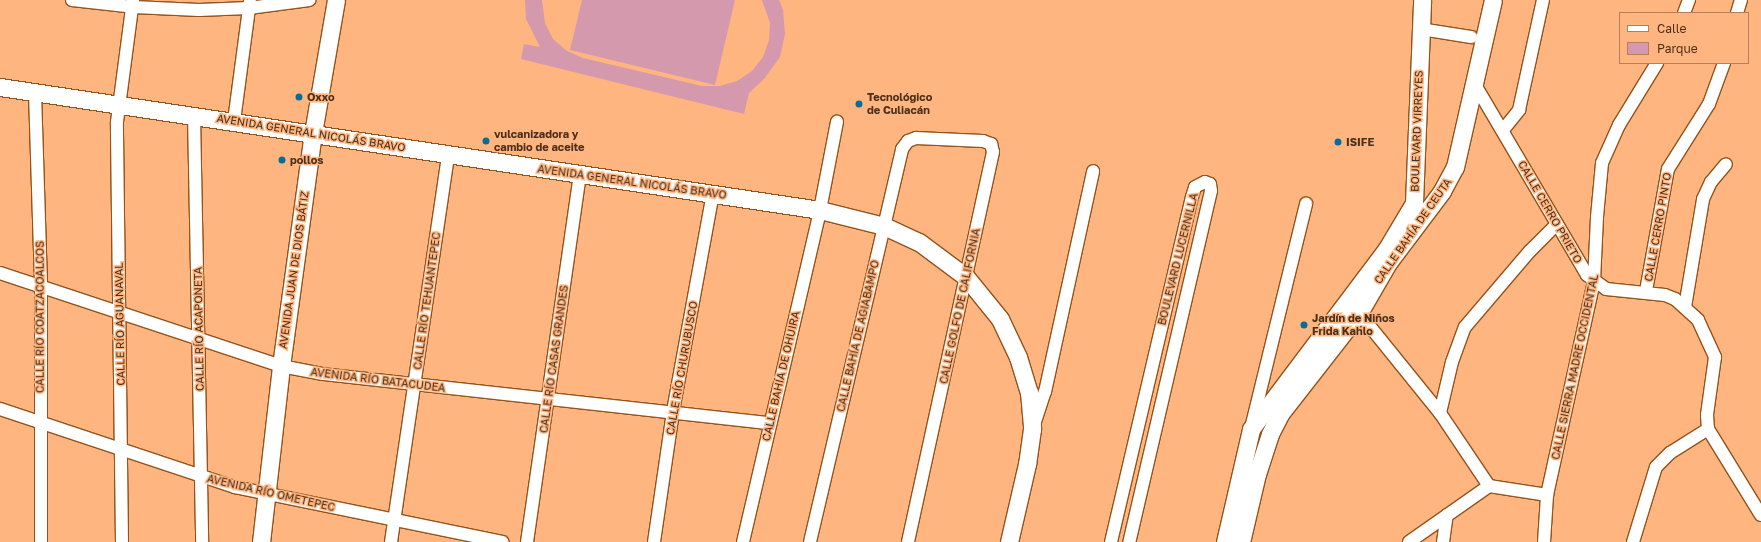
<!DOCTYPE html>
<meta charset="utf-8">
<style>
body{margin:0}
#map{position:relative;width:1761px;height:542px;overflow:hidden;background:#feb580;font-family:"Golos Text",sans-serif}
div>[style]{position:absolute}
.green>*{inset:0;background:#d599ae}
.roads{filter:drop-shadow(1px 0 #94531a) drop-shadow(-1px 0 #94531a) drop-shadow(0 1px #94531a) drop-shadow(0 -1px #94531a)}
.street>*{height:12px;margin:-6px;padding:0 6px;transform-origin:6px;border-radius:6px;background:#fff}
.secondary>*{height:17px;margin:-8.5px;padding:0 8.5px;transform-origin:8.5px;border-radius:8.5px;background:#fff}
.dots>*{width:11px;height:11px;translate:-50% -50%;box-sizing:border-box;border:2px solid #feb580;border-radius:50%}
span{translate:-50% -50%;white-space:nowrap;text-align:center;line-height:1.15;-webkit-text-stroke:3px #feb580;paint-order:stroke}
.poi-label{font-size:11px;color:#4c2f19;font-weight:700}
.left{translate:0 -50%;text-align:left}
.street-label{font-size:11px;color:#4c2f19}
.legend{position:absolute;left:1619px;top:12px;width:130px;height:52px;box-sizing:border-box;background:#feb580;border:1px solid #b77f57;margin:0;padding:5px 7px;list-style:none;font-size:12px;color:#4c2f19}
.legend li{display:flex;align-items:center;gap:8px;height:20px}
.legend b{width:20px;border:1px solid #b77f57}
</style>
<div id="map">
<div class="green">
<div style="clip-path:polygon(525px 0,542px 0,545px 23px,553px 39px,567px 51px,583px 58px,702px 86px,720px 86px,737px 81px,752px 71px,763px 57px,769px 40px,770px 23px,762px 0,779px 0,783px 10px,785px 34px,780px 57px,764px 79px,749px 93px,744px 114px,521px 59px,524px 44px,540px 47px,526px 19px)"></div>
<div style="clip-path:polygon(582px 0,735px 0,715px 85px,570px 50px)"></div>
</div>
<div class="roads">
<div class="street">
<div style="left:72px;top:0;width:61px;rotate:6.5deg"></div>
<div style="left:133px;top:7px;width:66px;rotate:2.6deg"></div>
<div style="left:199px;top:10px;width:50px;rotate:-2.3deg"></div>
<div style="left:249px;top:8px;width:61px;rotate:-7.6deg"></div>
<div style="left:1684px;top:13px;width:14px;rotate:-69deg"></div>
<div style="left:1737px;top:13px;width:14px;rotate:-73deg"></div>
<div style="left:1421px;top:29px;width:51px;rotate:9.1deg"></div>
<div style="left:1474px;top:83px;width:223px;rotate:59.5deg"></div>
<div style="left:1587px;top:275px;width:24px;rotate:36deg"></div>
<div style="left:1606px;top:289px;width:59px;rotate:5.8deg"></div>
<div style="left:1665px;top:295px;width:11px;rotate:22deg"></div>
<div style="left:1675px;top:299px;width:31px;rotate:42deg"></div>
<div style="left:1698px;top:320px;width:41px;rotate:65.3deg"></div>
<div style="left:1715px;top:357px;width:59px;rotate:97.9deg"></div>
<div style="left:1707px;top:415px;width:14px;rotate:86deg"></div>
<div style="left:1708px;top:429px;width:101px;rotate:58.4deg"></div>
<div style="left:35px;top:93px;width:193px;rotate:88.2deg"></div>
<div style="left:41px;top:286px;width:256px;rotate:90deg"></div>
<div style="left:194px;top:115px;width:427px;rotate:88.9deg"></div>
<div style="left:234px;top:121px;width:121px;rotate:-82.4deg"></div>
<div style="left:1503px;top:130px;width:26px;rotate:-51deg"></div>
<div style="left:1519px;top:110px;width:113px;rotate:-77.7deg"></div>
<div style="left:0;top:273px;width:296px;rotate:18.3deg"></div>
<div style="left:281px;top:366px;width:43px;rotate:10.8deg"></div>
<div style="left:323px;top:374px;width:450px;rotate:6.3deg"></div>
<div style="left:1646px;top:291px;width:124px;rotate:-79.8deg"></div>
<div style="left:1668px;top:169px;width:77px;rotate:-57.8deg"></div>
<div style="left:1709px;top:104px;width:44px;rotate:-69.9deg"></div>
<div style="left:1685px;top:307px;width:109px;rotate:-80.5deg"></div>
<div style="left:1703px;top:199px;width:19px;rotate:-65deg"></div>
<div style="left:1711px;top:182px;width:23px;rotate:-50deg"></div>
<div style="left:1359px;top:313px;width:129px;rotate:51deg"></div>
<div style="left:1440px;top:413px;width:88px;rotate:56.1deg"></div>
<div style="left:0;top:409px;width:248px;rotate:18.4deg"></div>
<div style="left:235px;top:487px;width:273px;rotate:11.6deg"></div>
<div style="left:1440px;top:413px;width:52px;rotate:-76.8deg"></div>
<div style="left:1452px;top:362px;width:37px;rotate:-70deg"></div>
<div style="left:1465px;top:327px;width:100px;rotate:-49.5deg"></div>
<div style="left:1530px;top:251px;width:38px;rotate:-45deg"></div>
<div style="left:1252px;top:424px;width:227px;rotate:-76.2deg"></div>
<div style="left:1034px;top:425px;width:35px;rotate:-72deg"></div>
<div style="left:1045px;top:392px;width:226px;rotate:-77.7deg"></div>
<div style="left:1489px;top:486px;width:59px;rotate:8.8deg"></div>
<div style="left:122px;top:542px;width:420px;rotate:-90.7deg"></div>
<div style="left:117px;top:122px;width:123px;rotate:-82.5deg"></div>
<div style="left:391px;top:542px;width:392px;rotate:-81.6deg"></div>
<div style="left:527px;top:542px;width:371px;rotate:-81.8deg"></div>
<div style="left:654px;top:542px;width:132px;rotate:-81.7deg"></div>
<div style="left:673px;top:411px;width:221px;rotate:-79.6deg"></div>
<div style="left:743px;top:542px;width:341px;rotate:-76.9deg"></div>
<div style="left:820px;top:210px;width:90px;rotate:-79.1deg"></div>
<div style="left:810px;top:542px;width:404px;rotate:-76.8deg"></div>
<div style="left:902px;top:149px;width:10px;rotate:-53deg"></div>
<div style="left:908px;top:141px;width:9px;rotate:-21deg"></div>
<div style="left:916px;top:138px;width:67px;rotate:2.6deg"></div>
<div style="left:983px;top:141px;width:9px;rotate:21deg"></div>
<div style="left:991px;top:144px;width:8px;rotate:76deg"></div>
<div style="left:993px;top:152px;width:399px;rotate:102.3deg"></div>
<div style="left:1111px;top:542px;width:354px;rotate:-76.8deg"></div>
<div style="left:1192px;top:197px;width:10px;rotate:-73deg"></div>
<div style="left:1195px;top:187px;width:11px;rotate:-27deg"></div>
<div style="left:1205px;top:182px;width:5px;rotate:22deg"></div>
<div style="left:1210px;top:184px;width:7px;rotate:82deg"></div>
<div style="left:1211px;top:191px;width:360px;rotate:103.1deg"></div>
<div style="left:1409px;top:542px;width:98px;rotate:-35deg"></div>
<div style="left:1443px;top:542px;width:27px;rotate:-82deg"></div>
<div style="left:1544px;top:542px;width:47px;rotate:-86.3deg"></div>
<div style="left:1547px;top:495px;width:219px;rotate:-77.6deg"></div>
<div style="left:1594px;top:281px;width:64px;rotate:-87.3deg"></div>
<div style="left:1597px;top:217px;width:54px;rotate:-84.7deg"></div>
<div style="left:1602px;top:163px;width:42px;rotate:-65.9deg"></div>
<div style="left:1619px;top:125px;width:73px;rotate:-58.5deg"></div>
<div style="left:1633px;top:542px;width:78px;rotate:-73deg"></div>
<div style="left:1656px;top:467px;width:20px;rotate:-45deg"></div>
<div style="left:1670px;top:453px;width:45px;rotate:-32.3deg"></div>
</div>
<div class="secondary">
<div style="left:0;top:87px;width:829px;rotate:8.53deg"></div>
<div style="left:820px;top:210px;width:66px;rotate:14deg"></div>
<div style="left:884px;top:226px;width:38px;rotate:25deg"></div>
<div style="left:919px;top:242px;width:59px;rotate:36.7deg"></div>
<div style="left:966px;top:277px;width:54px;rotate:51deg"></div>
<div style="left:1000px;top:319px;width:42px;rotate:64.7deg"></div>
<div style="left:1018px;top:357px;width:37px;rotate:73deg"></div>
<div style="left:1029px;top:392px;width:37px;rotate:85deg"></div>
<div style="left:1032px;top:429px;width:35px;rotate:98deg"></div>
<div style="left:1027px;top:464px;width:80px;rotate:103deg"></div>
<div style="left:261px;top:542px;width:177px;rotate:-83.5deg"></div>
<div style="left:281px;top:366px;width:235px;rotate:-82.2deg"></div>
<div style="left:313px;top:133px;width:135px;rotate:-80.2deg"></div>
<div style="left:1225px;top:542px;width:116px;rotate:-77deg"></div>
<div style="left:1251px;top:429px;width:224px;rotate:-53deg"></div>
<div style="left:1386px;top:250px;width:55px;rotate:-59.2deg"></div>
<div style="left:1414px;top:203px;width:203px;rotate:-87.7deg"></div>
<div style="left:1241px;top:542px;width:70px;rotate:-76.8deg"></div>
<div style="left:1257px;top:474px;width:42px;rotate:-72deg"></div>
<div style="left:1270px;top:434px;width:22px;rotate:-63deg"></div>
<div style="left:1280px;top:414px;width:128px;rotate:-52deg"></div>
<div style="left:1359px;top:313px;width:58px;rotate:-59.9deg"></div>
<div style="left:1388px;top:263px;width:90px;rotate:-53.1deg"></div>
<div style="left:1442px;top:191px;width:27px;rotate:-62deg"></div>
<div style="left:1455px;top:167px;width:171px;rotate:-77.2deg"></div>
</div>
</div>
<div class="dots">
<div style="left:299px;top:97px;background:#076c9a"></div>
<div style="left:859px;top:104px;background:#076c9a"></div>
<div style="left:486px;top:141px;background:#076c9a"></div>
<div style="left:1338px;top:142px;background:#076c9a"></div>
<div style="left:282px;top:160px;background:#076c9a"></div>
<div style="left:1304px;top:325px;background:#076c9a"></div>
</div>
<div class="poi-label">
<span class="left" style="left:307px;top:97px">Oxxo</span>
<span class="left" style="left:867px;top:104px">Tecnológico<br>de Culiacán</span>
<span class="left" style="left:494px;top:141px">vulcanizadora y<br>cambio de aceite</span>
<span class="left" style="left:1346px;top:142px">ISIFE</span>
<span class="left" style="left:290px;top:160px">pollos</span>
<span class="left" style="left:1312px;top:325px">Jardín de Niños<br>Frida Kahlo</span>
</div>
<div class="street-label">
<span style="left:1417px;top:131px;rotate:-88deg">BOULEVARD VIRREYES</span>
<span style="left:311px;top:133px;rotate:9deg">AVENIDA GENERAL NICOLÁS BRAVO</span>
<span style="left:632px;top:182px;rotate:8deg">AVENIDA GENERAL NICOLÁS BRAVO</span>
<span style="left:1550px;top:212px;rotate:60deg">CALLE CERRO PRIETO</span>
<span style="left:1658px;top:227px;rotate:-80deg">CALLE CERRO PINTO</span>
<span style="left:1413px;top:231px;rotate:-55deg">CALLE BAHÍA DE CEUTA</span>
<span style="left:1178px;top:259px;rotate:-76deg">BOULEVARD LUCERNILLA</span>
<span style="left:294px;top:270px;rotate:-82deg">AVENIDA JUAN DE DIOS BÁTIZ</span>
<span style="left:427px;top:301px;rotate:-82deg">CALLE RÍO TEHUANTEPEC</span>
<span style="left:960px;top:306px;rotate:-78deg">CALLE GOLFO DE CALIFORNIA</span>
<span style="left:40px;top:317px;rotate:-90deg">CALLE RÍO COATZACOALCOS</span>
<span style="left:120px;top:324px;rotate:-91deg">CALLE RÍO AGUANAVAL</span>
<span style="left:199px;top:329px;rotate:-91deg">CALLE RÍO ACAPONETA</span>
<span style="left:858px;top:336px;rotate:-77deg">CALLE BAHÍA DE AGIABAMPO</span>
<span style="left:554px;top:359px;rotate:-82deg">CALLE RÍO CASAS GRANDES</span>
<span style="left:1575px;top:367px;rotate:-78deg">CALLE SIERRA MADRE OCCIDENTAL</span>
<span style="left:682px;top:368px;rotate:-80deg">CALLE RÍO CHURUBUSCO</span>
<span style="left:781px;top:376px;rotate:-77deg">CALLE BAHÍA DE OHUIRA</span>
<span style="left:378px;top:380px;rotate:7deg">AVENIDA RÍO BATACUDEA</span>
<span style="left:271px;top:493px;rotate:13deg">AVENIDA RÍO OMETEPEC</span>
</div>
<ul class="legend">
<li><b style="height:5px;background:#fff"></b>Calle</li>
<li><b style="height:11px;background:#d599ae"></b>Parque</li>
</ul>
</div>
